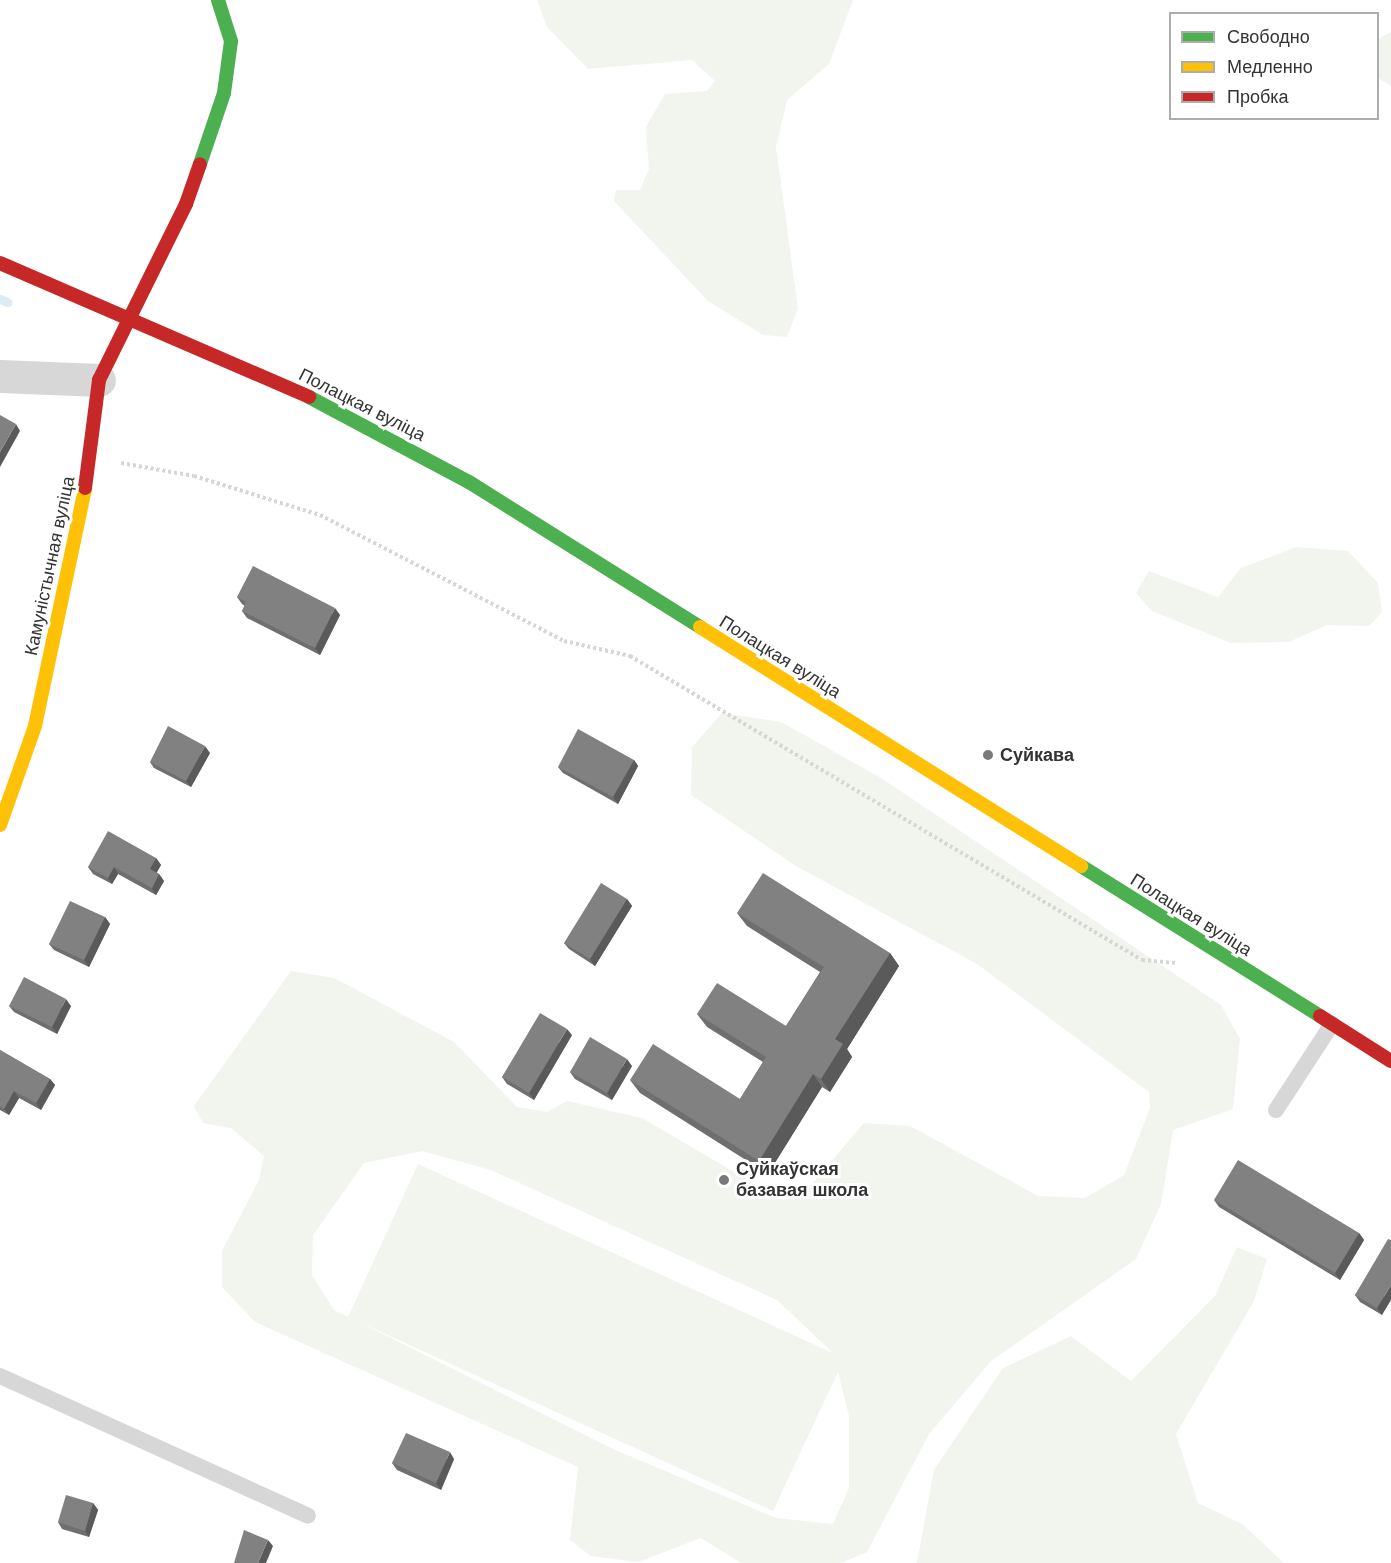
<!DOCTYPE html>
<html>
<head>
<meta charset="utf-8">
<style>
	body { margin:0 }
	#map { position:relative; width:1391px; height:1563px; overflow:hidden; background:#fff; font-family:Arial,sans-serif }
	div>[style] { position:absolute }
	.green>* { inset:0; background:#f1f5ed }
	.stream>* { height:9px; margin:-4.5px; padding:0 4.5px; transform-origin:4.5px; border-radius:4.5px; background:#ddebf3 }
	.path>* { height:4px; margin-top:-2px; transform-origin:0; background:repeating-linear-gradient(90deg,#d6d6d6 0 3px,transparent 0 6px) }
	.lane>* { height:16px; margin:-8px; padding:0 8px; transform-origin:8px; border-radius:8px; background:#d7d7d7 }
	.street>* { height:33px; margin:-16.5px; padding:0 16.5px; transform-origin:16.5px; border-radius:16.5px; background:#d7d7d7 }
	.fast>* { height:14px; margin:-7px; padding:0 7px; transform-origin:7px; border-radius:7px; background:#4caf50 }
	.slow>* { height:14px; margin:-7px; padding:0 7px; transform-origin:7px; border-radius:7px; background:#ffc107 }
	.jam>* { height:14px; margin:-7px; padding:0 7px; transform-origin:7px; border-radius:7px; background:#c62828 }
	.wall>* { inset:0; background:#6f6f6f }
	.shaded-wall>* { inset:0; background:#5a5a5a }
	.building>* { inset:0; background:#818181 }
	.dots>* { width:16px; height:16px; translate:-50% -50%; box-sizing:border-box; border:3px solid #fff; border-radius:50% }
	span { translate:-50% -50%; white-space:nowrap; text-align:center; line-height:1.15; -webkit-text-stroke:6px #fff; paint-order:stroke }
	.street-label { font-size:18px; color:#333 }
	.poi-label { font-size:18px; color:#333; font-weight:700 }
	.left { translate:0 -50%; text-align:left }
	.legend { position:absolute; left:1169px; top:12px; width:210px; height:108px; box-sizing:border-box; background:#fff; border:2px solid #adadad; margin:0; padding:8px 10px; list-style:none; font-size:18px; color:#333 }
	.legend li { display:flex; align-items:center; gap:12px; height:30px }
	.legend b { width:30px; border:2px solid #adadad }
</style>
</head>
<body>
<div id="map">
	<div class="green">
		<div style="clip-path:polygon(537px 0,853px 0,829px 64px,787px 100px,776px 147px,798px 309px,787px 337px,763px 335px,708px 301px,614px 201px,616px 190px,640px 190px,649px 169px,646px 127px,665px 94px,707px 91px,715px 81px,692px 60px,588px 69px,547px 27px)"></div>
		<div style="clip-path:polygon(1391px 32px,1391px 86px,1378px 78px,1378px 39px)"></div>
		<div style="clip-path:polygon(1296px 547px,1348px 551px,1378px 583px,1382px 612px,1369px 626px,1327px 625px,1289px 642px,1231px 643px,1152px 611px,1136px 593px,1149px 571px,1218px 597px,1241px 568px)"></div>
		<div style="clip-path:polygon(evenodd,722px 713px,781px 722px,881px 778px,1221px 1005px,1240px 1039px,1233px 1109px,1173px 1130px,1161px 1204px,1136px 1259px,991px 1361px,929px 1434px,867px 1552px,841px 1563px,741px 1563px,701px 1538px,638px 1562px,591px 1556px,570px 1540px,578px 1467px,255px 1322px,222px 1287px,222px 1251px,259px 1180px,264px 1156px,231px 1128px,203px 1123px,194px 1106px,291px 971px,334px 978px,454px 1042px,517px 1107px,547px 1112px,567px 1101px,642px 1118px,770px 1193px,806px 1191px,864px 1123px,910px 1126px,1038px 1196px,1085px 1198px,1124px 1175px,1150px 1108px,1149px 1092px,977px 964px,796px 866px,691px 795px,692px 747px,722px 713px,422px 1151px,491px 1170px,777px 1300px,833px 1353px,418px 1164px,348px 1317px,334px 1310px,312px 1275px,313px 1235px,364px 1163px,422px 1151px,722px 713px,357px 1321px,773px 1511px,838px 1372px,849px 1416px,849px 1488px,833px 1524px,776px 1518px,611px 1448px,357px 1321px)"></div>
		<div style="clip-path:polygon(1237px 1247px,1267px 1259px,1254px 1301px,1176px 1434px,1198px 1503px,1242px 1524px,1284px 1563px,917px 1563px,934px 1470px,1003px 1368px,1071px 1336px,1131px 1381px,1215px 1296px)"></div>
	</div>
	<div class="stream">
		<div style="left:0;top:299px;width:8px;rotate:23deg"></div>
	</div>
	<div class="path">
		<div style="left:121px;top:463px;width:74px;rotate:10.1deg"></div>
		<div style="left:194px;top:476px;width:132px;rotate:17.2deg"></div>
		<div style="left:320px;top:515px;width:275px;rotate:27.3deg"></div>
		<div style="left:564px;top:641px;width:68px;rotate:12.8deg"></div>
		<div style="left:630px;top:656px;width:595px;rotate:30.7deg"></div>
		<div style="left:1142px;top:960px;width:33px;rotate:5deg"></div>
	</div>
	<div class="lane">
		<div style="left:1276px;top:1110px;width:103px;rotate:-56.9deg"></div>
		<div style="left:0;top:1376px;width:338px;rotate:24.4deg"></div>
	</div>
	<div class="street">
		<div style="left:0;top:376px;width:99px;rotate:2.3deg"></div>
	</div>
	<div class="fast">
		<div style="left:200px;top:164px;width:75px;rotate:-71.3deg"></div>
		<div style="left:224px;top:93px;width:52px;rotate:-82.3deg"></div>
		<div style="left:231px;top:41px;width:43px;rotate:-107.6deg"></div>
		<div style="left:309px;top:397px;width:181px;rotate:28deg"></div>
		<div style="left:469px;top:482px;width:273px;rotate:32.1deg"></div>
		<div style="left:1081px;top:866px;width:282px;rotate:32.1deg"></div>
	</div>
	<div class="slow">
		<div style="left:700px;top:627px;width:450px;rotate:32.1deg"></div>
		<div style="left:0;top:825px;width:105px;rotate:-70.5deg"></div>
		<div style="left:35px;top:726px;width:243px;rotate:-78.1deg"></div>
	</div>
	<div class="jam">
		<div style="left:0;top:263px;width:337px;rotate:23.4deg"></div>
		<div style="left:85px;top:488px;width:109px;rotate:-82.6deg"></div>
		<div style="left:99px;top:380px;width:196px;rotate:-63.7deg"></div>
		<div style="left:186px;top:204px;width:42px;rotate:-70.7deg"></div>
		<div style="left:1320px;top:1016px;width:84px;rotate:32.4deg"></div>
	</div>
	<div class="wall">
		<div style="clip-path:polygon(237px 597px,340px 615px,320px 655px,247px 618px,242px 611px,245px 606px,242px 604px)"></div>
		<div style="clip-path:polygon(210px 753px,191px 787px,154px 768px,150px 762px)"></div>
		<div style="clip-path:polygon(634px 760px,638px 766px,618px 804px,563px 773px,558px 767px)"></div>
		<div style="clip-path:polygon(156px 858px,161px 865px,156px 872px,159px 874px,164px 881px,156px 895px,118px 874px,112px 884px,93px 874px,88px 867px)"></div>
		<div style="clip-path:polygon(627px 899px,632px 906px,595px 966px,569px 949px,564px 943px)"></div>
		<div style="clip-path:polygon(737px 913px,890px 953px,899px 966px,847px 1049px,852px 1057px,830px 1092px,822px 1087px,768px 1174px,640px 1093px,630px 1080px,740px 1099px,763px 1062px,707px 1027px,697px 1014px,786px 1026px,820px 972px,747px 926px)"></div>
		<div style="clip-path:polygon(105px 917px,110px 924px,89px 967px,54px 950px,49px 944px)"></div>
		<div style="clip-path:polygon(9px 1006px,71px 1006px,57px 1034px,14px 1012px)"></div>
		<div style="clip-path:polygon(572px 1035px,534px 1100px,507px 1084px,502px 1077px)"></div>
		<div style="clip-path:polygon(0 1050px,50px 1079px,55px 1085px,41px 1110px,19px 1098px,9px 1115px,0 1110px)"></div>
		<div style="clip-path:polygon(632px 1066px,612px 1100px,575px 1079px,570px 1072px)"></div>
		<div style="clip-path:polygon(1214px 1200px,1359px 1233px,1364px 1240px,1340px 1280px,1219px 1207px)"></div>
		<div style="clip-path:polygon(1391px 1240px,1382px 1315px,1360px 1302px,1355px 1295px)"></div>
		<div style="clip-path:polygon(454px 1459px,441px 1490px,397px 1470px,392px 1463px)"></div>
		<div style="clip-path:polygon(93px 1503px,98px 1510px,89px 1537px,62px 1529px,58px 1522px)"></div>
	</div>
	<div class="shaded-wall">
		<div style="clip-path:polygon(16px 424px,20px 431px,0 467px,0 452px)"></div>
		<div style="clip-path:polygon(335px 608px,340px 615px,320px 655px,315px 648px)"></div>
		<div style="clip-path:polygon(205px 746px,210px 753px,191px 787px,186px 781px)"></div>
		<div style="clip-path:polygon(634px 760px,638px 766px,618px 804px,613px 797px)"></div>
		<div style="clip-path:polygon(156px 858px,161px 865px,155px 876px,150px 869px)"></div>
		<div style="clip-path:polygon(114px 867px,118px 874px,112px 884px,108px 878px)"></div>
		<div style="clip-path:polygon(159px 874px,164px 881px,156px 895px,152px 888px)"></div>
		<div style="clip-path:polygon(627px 899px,632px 906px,595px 966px,590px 959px)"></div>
		<div style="clip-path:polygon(105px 917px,110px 924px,89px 967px,84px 960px)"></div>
		<div style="clip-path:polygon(890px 953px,899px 966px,847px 1049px,852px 1057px,830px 1092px,821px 1079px,835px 1039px)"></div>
		<div style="clip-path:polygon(66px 999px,71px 1006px,57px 1034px,52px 1027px)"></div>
		<div style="clip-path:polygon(567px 1029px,572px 1035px,534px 1100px,529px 1093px)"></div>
		<div style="clip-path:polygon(627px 1059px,632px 1066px,612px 1100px,607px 1093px)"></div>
		<div style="clip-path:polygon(813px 1074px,822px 1087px,768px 1174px,759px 1161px)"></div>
		<div style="clip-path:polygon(50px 1079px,55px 1085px,41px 1110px,36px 1103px)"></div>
		<div style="clip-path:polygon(14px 1091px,19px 1098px,9px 1115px,4px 1109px)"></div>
		<div style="clip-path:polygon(1359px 1233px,1364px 1240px,1340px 1280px,1335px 1273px)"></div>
		<div style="clip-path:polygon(1391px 1285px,1391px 1300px,1382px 1315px,1377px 1308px)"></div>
		<div style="clip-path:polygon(450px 1452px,454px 1459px,441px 1490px,436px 1483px)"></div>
		<div style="clip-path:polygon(93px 1503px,98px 1510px,89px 1537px,85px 1531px)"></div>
		<div style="clip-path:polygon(268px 1540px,273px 1546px,266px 1563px,258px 1563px)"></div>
	</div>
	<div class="building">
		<div style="clip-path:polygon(0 415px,16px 424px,0 452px)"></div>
		<div style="clip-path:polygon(253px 566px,335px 608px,315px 648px,242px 611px,246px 602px,237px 597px)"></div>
		<div style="clip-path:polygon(168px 726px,205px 746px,186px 781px,150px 762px)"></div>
		<div style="clip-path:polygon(578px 729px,634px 760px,613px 797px,558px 767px)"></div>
		<div style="clip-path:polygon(108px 831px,156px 858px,150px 869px,159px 874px,152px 888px,114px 867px,108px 878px,88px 867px)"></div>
		<div style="clip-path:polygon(763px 873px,890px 953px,835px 1039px,843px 1044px,821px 1079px,813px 1074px,759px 1161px,630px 1080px,653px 1044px,740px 1099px,766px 1057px,697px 1014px,717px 983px,786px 1026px,824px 967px,737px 913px)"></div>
		<div style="clip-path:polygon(601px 883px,627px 899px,590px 959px,564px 943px)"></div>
		<div style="clip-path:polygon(70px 901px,105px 917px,84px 960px,49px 944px)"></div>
		<div style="clip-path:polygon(24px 977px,66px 999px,52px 1027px,9px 1006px)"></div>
		<div style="clip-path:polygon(540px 1013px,567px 1029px,529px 1093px,502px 1077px)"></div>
		<div style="clip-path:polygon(590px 1037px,627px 1059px,607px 1093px,570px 1072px)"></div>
		<div style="clip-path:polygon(0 1050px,50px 1079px,36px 1103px,14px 1091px,4px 1109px,0 1106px)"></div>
		<div style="clip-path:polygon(1238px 1160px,1359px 1233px,1335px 1273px,1214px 1200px)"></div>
		<div style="clip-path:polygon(1388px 1239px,1391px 1240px,1391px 1285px,1377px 1308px,1355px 1295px)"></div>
		<div style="clip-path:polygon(406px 1433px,450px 1452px,436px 1483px,392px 1463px)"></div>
		<div style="clip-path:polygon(66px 1495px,93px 1503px,85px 1531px,58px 1522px)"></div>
		<div style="clip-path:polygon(244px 1530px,268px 1540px,258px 1563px,234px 1563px)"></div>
	</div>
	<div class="dots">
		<div style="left:988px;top:755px;background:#7a7a7a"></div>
		<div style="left:724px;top:1180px;background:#7a7a7a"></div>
	</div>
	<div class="street-label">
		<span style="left:362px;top:405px;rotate:27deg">Полацкая вуліца</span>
		<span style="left:50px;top:566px;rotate:-78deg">Камуністычная вуліца</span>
		<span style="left:780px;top:657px;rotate:32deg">Полацкая вуліца</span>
		<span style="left:1191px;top:915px;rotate:32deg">Полацкая вуліца</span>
	</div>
	<div class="poi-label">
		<span class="left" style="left:1000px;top:755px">Суйкава</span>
		<span class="left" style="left:736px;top:1180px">Суйкаўская<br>базавая школа</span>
	</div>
	<ul class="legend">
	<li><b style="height:8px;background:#4caf50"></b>Свободно</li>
	<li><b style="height:8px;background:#ffc107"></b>Медленно</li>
	<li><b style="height:8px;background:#c62828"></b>Пробка</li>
	</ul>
</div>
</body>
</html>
